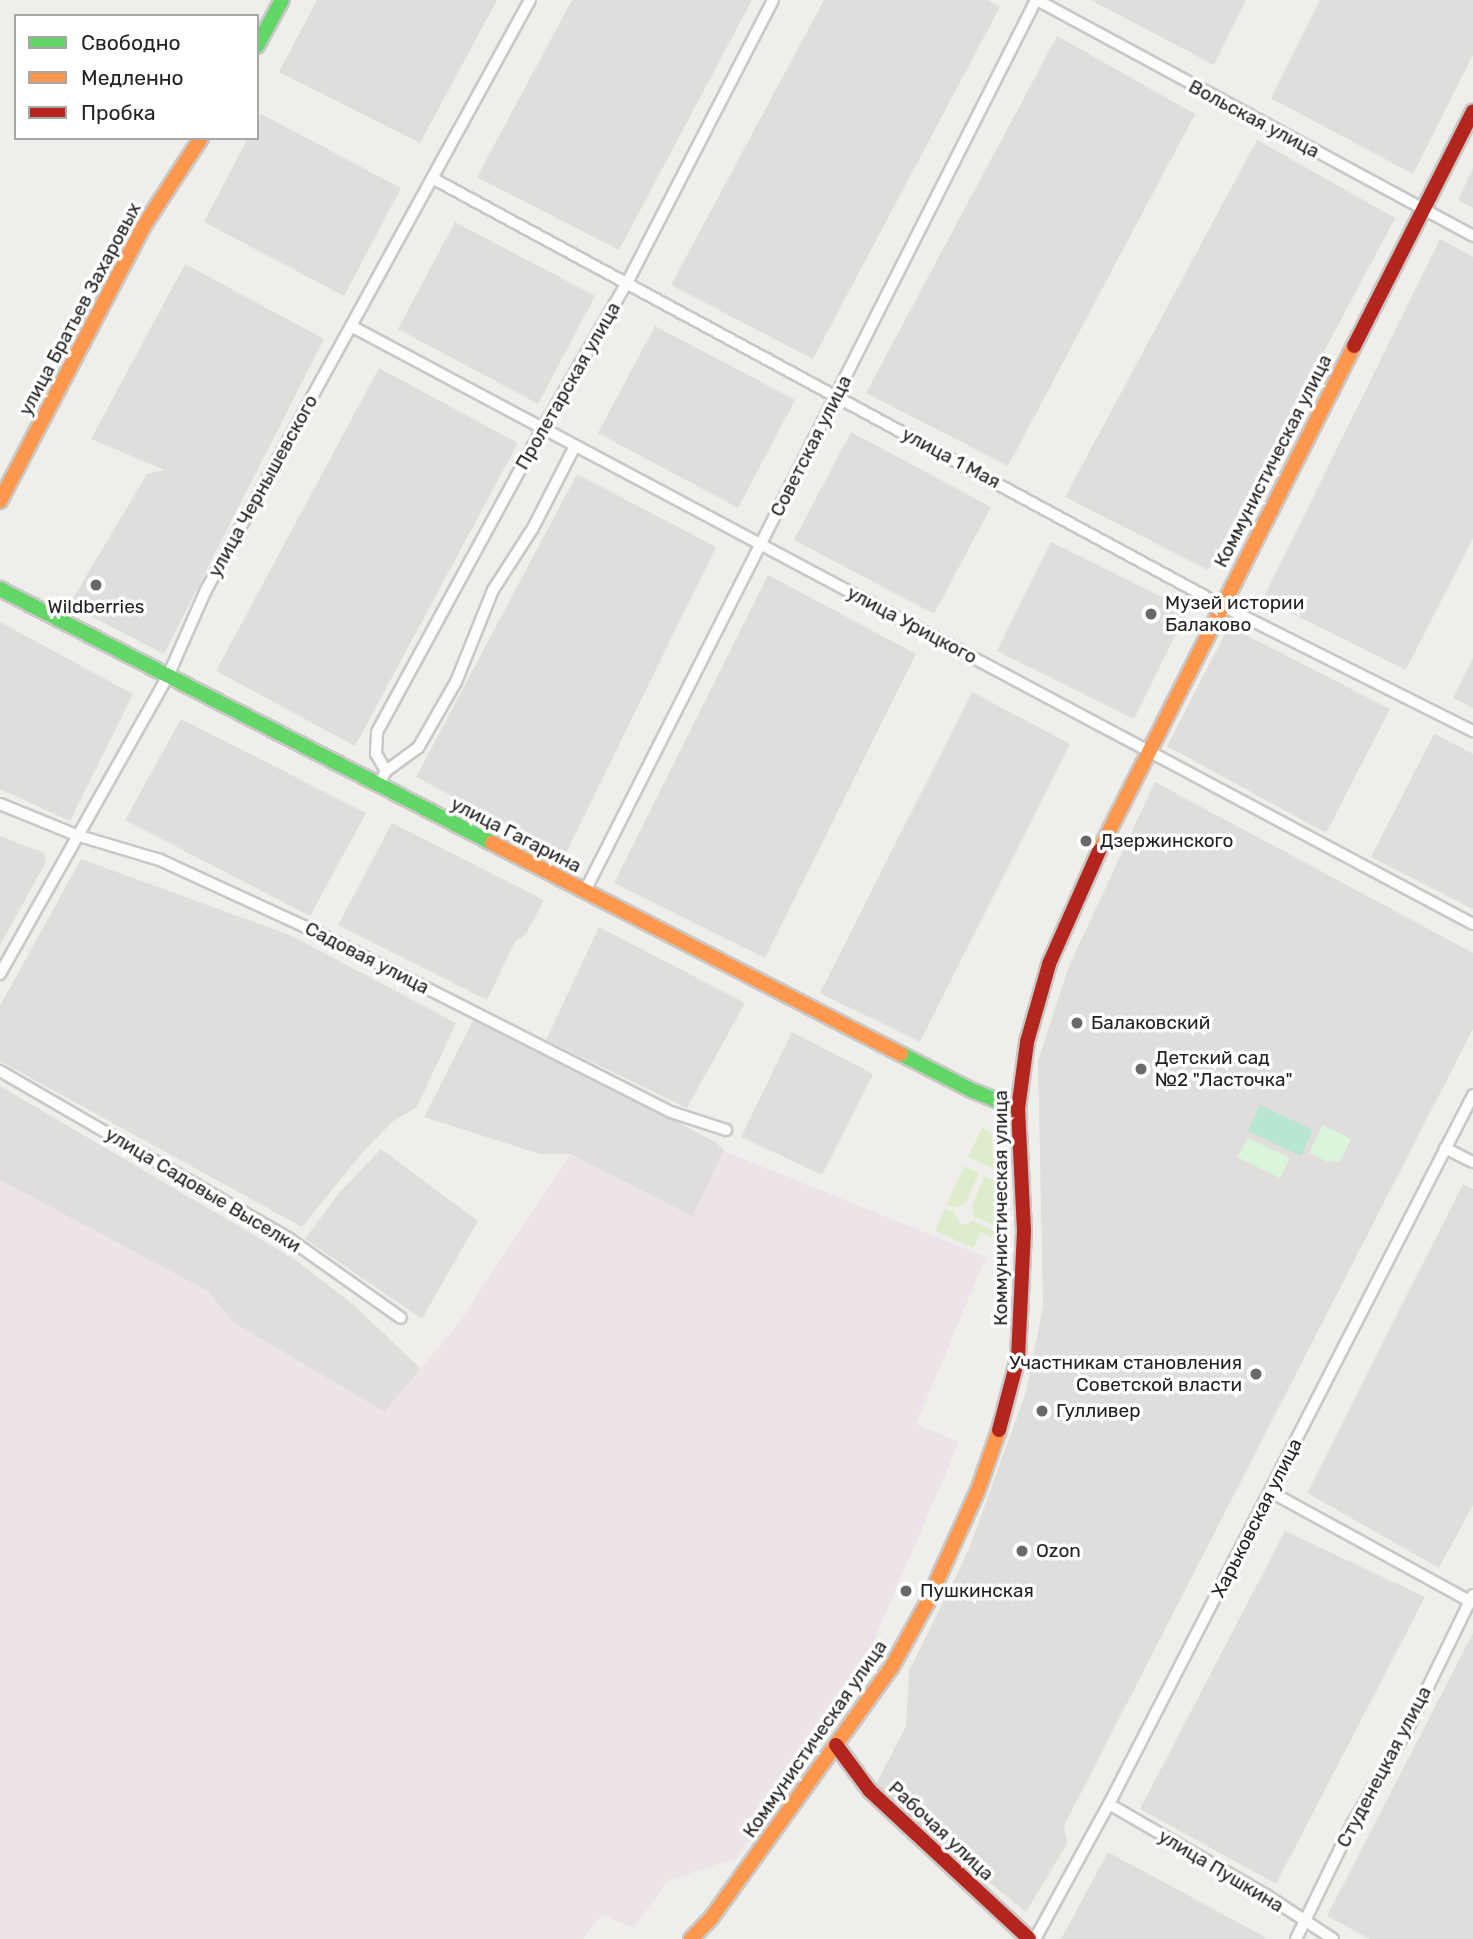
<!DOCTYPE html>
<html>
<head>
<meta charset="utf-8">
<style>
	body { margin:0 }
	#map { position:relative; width:1473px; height:1939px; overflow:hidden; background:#f0eeeb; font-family:Rubik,sans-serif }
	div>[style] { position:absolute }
	.residential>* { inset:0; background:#dfdedc }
	.industrial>* { inset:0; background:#ede4e9 }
	.grass>* { inset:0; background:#ddeccb }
	.park>* { inset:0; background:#daf5da }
	.pitch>* { inset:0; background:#b7e6d2 }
	.roads { filter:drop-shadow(2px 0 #c9c8c7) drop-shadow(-2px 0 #c9c8c7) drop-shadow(0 2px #c9c8c7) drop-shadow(0 -2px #c9c8c7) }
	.street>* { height:10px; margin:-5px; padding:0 5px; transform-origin:5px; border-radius:5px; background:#fdfcfc }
	.fast>* { height:14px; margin:-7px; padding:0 7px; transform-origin:7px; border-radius:7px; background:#63d668 }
	.slow>* { height:14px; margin:-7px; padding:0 7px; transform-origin:7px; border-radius:7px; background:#ff974d }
	.jam>* { height:14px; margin:-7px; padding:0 7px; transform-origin:7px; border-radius:7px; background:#b3261e }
	.dots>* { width:19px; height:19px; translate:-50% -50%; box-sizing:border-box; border:4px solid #fff; border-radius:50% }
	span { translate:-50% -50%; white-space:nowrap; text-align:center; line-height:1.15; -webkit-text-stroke:7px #fff; paint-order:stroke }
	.street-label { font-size:19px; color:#222 }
	.poi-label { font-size:19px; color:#222 }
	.left { translate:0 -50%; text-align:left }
	.right { translate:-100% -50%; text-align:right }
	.legend { position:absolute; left:14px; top:14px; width:245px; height:126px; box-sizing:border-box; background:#fff; border:2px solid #a7a7a7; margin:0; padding:9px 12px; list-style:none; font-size:21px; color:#222 }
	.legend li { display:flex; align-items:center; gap:14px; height:35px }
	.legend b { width:35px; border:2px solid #a7a7a7 }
</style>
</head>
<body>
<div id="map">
	<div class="residential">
		<div style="clip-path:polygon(317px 0,497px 0,420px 143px,279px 72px)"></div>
		<div style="clip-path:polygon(572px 0,752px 0,619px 250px,477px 177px)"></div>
		<div style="clip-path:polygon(824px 0,988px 0,1000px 7px,813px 359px,671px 285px)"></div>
		<div style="clip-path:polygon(1091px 0,1246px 0,1214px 65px)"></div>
		<div style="clip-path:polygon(1320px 0,1473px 0,1473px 55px,1413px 174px,1271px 98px)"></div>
		<div style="clip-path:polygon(1057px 36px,1195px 114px,1008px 466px,866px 393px)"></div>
		<div style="clip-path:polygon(261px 114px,401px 188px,344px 296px,204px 222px,248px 138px,257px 138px,257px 122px)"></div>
		<div style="clip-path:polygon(1257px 140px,1395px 218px,1208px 570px,1065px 497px)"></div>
		<div style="clip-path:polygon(1473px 168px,1473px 208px,1458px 200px)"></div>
		<div style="clip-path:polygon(455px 222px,595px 296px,538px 404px,398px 329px)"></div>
		<div style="clip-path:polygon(1440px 239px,1473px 257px,1473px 538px,1406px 670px,1263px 599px)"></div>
		<div style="clip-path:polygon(185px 264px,324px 339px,164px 654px,69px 605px,147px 474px,165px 470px,91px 439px)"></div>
		<div style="clip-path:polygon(655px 326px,795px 400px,738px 508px,598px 433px)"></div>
		<div style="clip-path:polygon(379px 368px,518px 443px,355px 746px,216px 671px)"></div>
		<div style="clip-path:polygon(851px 432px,991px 507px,934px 614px,794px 540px)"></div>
		<div style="clip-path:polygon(577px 474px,716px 547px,565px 855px,416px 777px)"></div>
		<div style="clip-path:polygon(1051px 542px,1188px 610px,1134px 719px,997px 651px)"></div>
		<div style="clip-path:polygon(768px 575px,916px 654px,765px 958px,614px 883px)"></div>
		<div style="clip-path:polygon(0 622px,133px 694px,70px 821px,0 789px)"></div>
		<div style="clip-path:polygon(1229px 626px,1390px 709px,1326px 833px,1167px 746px)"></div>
		<div style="clip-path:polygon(1473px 658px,1473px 708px,1453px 698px)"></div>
		<div style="clip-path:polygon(972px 692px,1070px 744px,920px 1042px,820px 993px)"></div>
		<div style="clip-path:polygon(181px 719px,366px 813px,310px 916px,125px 820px)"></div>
		<div style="clip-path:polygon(1434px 734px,1473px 754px,1473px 909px,1371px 857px)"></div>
		<div style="clip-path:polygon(1155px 782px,1473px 953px,1473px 1029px,1064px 1826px,1067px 1844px,1026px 1912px,874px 1788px,906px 1726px,909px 1671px,969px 1549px,1026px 1392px,1043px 1306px,1038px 1061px,1069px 966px)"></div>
		<div style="clip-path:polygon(392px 823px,544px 900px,526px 934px,515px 942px,487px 1000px,338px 925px)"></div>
		<div style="clip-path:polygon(0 836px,44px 853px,46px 862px,0 945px)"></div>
		<div style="clip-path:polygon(81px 859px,290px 935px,456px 1023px,417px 1107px,393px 1121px,362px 1153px,302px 1227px,0 1061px,0 1006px)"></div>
		<div style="clip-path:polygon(599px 927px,745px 1003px,687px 1108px,546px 1040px)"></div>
		<div style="clip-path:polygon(476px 1015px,717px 1143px,724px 1151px,693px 1217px,570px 1154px,540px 1154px,424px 1117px)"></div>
		<div style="clip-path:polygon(792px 1032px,873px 1074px,822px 1175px,741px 1137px)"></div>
		<div style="clip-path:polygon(0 1086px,293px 1258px,355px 1306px,421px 1369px,384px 1412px,234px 1323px,207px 1291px,0 1180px)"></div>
		<div style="clip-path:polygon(381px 1149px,478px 1221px,422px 1319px,305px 1239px,338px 1194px)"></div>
		<div style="clip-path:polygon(1463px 1184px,1473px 1189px,1473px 1505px,1439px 1568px,1307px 1493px)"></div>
		<div style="clip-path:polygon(1285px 1531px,1425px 1597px,1276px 1884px,1140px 1809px)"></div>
		<div style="clip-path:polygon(1473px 1633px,1473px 1939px,1370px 1939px,1327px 1916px)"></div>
		<div style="clip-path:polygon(1108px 1852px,1265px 1937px,1264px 1939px,1061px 1939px)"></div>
	</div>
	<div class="industrial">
		<div style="clip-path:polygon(724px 1151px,986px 1257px,916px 1424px,959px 1442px,853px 1690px,737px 1858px,667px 1881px,634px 1928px,602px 1915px,583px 1939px,0 1939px,0 1180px,207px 1291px,234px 1323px,384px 1412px,460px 1322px,570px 1154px,692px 1217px)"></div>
	</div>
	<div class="grass">
		<div style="clip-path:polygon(982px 1128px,992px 1133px,994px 1169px,968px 1157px)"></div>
		<div style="clip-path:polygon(964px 1166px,979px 1173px,966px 1203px,955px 1208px,947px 1204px)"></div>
		<div style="clip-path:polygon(984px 1176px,995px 1181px,996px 1226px,974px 1217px,972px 1207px)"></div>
		<div style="clip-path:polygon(945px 1208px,954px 1212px,962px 1225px,973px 1221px,994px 1231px,992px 1237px,980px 1232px,974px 1248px,935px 1231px)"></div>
	</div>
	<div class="park">
		<div style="clip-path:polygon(1323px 1125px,1351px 1139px,1340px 1161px,1328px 1162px,1309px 1153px)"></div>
		<div style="clip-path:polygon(1248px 1138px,1290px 1158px,1280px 1178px,1237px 1157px)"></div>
	</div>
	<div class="pitch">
		<div style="clip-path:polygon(1260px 1105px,1313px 1130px,1301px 1156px,1248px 1131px)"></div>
	</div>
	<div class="roads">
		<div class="street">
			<div style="left:1037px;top:0;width:496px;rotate:28.4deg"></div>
			<div style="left:432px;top:178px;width:897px;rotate:28.42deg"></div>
			<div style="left:1221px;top:605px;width:282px;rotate:26.6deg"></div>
			<div style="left:351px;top:326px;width:1271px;rotate:28.06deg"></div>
			<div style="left:386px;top:771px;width:39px;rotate:-36deg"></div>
			<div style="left:418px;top:748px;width:76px;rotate:-60.1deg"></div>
			<div style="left:456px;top:682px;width:99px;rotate:-68.1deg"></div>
			<div style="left:493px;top:590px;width:74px;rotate:-57.2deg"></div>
			<div style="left:533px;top:528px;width:92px;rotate:-62.9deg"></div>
			<div style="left:378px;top:786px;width:17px;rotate:-62deg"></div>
			<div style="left:386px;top:771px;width:20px;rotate:-120deg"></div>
			<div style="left:376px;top:754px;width:22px;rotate:-87deg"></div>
			<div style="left:377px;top:732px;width:346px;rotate:-61.4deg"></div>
			<div style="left:543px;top:428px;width:170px;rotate:-60deg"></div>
			<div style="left:628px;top:281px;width:316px;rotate:-62.7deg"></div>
			<div style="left:0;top:804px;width:82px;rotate:22.2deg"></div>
			<div style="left:76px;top:835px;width:88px;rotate:16.6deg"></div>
			<div style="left:160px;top:860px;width:167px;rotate:24.7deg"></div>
			<div style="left:312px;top:930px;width:402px;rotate:26.9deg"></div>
			<div style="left:671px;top:1112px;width:58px;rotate:18.1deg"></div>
			<div style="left:585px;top:891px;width:999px;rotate:-63.15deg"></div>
			<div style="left:0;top:974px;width:342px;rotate:-60.6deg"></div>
			<div style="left:168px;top:676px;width:94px;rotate:-66.2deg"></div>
			<div style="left:206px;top:590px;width:673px;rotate:-61.23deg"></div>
			<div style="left:0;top:1071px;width:333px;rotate:30.1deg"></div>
			<div style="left:288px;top:1238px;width:138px;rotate:35.3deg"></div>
			<div style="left:1445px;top:1148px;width:31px;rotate:27deg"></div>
			<div style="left:1271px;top:1492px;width:230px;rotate:28.8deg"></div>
			<div style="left:1109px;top:1804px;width:181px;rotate:30.1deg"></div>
			<div style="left:1266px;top:1895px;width:80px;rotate:33.3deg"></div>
			<div style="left:1035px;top:1939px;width:154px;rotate:-61.3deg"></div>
			<div style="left:1109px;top:1804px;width:797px;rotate:-62.82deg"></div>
			<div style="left:1296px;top:1939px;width:128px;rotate:-64deg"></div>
			<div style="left:1352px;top:1824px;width:111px;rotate:-59.7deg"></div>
			<div style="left:1408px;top:1728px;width:148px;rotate:-64deg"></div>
		</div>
		<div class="fast">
			<div style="left:257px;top:46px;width:52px;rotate:-61.5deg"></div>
			<div style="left:0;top:589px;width:554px;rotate:27.31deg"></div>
			<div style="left:901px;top:1054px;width:79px;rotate:27.2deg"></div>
			<div style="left:971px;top:1090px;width:51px;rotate:22deg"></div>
		</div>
		<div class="slow">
			<div style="left:0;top:501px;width:313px;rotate:-62.4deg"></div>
			<div style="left:145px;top:224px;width:103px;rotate:-56.9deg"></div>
			<div style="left:492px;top:843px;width:460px;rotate:27.3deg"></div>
			<div style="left:1099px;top:851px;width:566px;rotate:-63.21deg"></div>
			<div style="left:691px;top:1939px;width:30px;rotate:-46deg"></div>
			<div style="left:712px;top:1917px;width:307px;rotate:-54.3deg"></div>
			<div style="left:891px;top:1668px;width:74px;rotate:-61deg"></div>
			<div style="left:927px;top:1603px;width:124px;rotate:-65.7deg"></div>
			<div style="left:978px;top:1490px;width:64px;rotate:-70.7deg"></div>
		</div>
		<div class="jam">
			<div style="left:1354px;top:346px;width:263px;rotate:-63.1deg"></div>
			<div style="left:999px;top:1430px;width:74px;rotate:-75.2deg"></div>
			<div style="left:1018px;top:1358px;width:127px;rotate:-87.3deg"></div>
			<div style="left:1024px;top:1231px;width:122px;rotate:-92.8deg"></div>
			<div style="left:1018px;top:1109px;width:68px;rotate:-82.3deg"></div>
			<div style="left:1027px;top:1042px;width:81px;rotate:-74.2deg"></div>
			<div style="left:1049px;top:964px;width:124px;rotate:-66.1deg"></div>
			<div style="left:836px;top:1745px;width:57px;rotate:53.5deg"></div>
			<div style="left:870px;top:1791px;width:217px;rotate:42.9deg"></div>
		</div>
	</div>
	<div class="dots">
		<div style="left:96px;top:585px;background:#6a6968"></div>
		<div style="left:1151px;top:614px;background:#6a6968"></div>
		<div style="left:1086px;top:841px;background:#6a6968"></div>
		<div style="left:1077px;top:1023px;background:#6a6968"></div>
		<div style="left:1141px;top:1069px;background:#6a6968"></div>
		<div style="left:1256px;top:1374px;background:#6a6968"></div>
		<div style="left:1042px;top:1411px;background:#6a6968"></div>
		<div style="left:1022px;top:1551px;background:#6a6968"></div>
		<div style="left:906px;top:1591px;background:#6a6968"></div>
	</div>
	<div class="street-label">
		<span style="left:1254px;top:119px;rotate:28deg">Вольская улица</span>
		<span style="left:80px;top:309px;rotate:-62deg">улица Братьев Захаровых</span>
		<span style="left:568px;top:386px;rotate:-60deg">Пролетарская улица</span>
		<span style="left:811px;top:446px;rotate:-63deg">Советская улица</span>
		<span style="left:951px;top:458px;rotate:28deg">улица 1 Мая</span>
		<span style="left:1273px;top:461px;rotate:-63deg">Коммунистическая улица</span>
		<span style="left:263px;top:486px;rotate:-61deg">улица Чернышевского</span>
		<span style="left:912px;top:625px;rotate:28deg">улица Урицкого</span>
		<span style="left:516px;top:835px;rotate:27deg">улица Гагарина</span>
		<span style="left:367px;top:958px;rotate:27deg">Садовая улица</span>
		<span style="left:203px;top:1190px;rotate:31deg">улица Садовые Выселки</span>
		<span style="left:1001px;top:1208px;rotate:-90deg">Коммунистическая улица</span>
		<span style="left:1257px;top:1518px;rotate:-63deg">Харьковская улица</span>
		<span style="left:815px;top:1739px;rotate:-55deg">Коммунистическая улица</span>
		<span style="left:1384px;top:1767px;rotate:-62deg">Студенецкая улица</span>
		<span style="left:941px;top:1831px;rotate:43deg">Рабочая улица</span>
		<span style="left:1221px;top:1871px;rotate:31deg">улица Пушкина</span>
	</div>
	<div class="poi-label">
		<span class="left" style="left:1165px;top:614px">Музей истории<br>Балаково</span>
		<span style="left:96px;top:607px">Wildberries</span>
		<span class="left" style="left:1100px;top:841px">Дзержинского</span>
		<span class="left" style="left:1091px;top:1023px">Балаковский</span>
		<span class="left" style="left:1155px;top:1069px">Детский сад<br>№2 "Ласточка"</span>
		<span class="right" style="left:1242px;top:1374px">Участникам становления<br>Советской власти</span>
		<span class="left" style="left:1056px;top:1411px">Гулливер</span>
		<span class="left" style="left:1036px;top:1551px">Ozon</span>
		<span class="left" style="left:920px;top:1591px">Пушкинская</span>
	</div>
	<ul class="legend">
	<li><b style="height:9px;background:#63d668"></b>Свободно</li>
	<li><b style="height:9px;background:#ff974d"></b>Медленно</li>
	<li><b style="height:9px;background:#b3261e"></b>Пробка</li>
	</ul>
</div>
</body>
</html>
